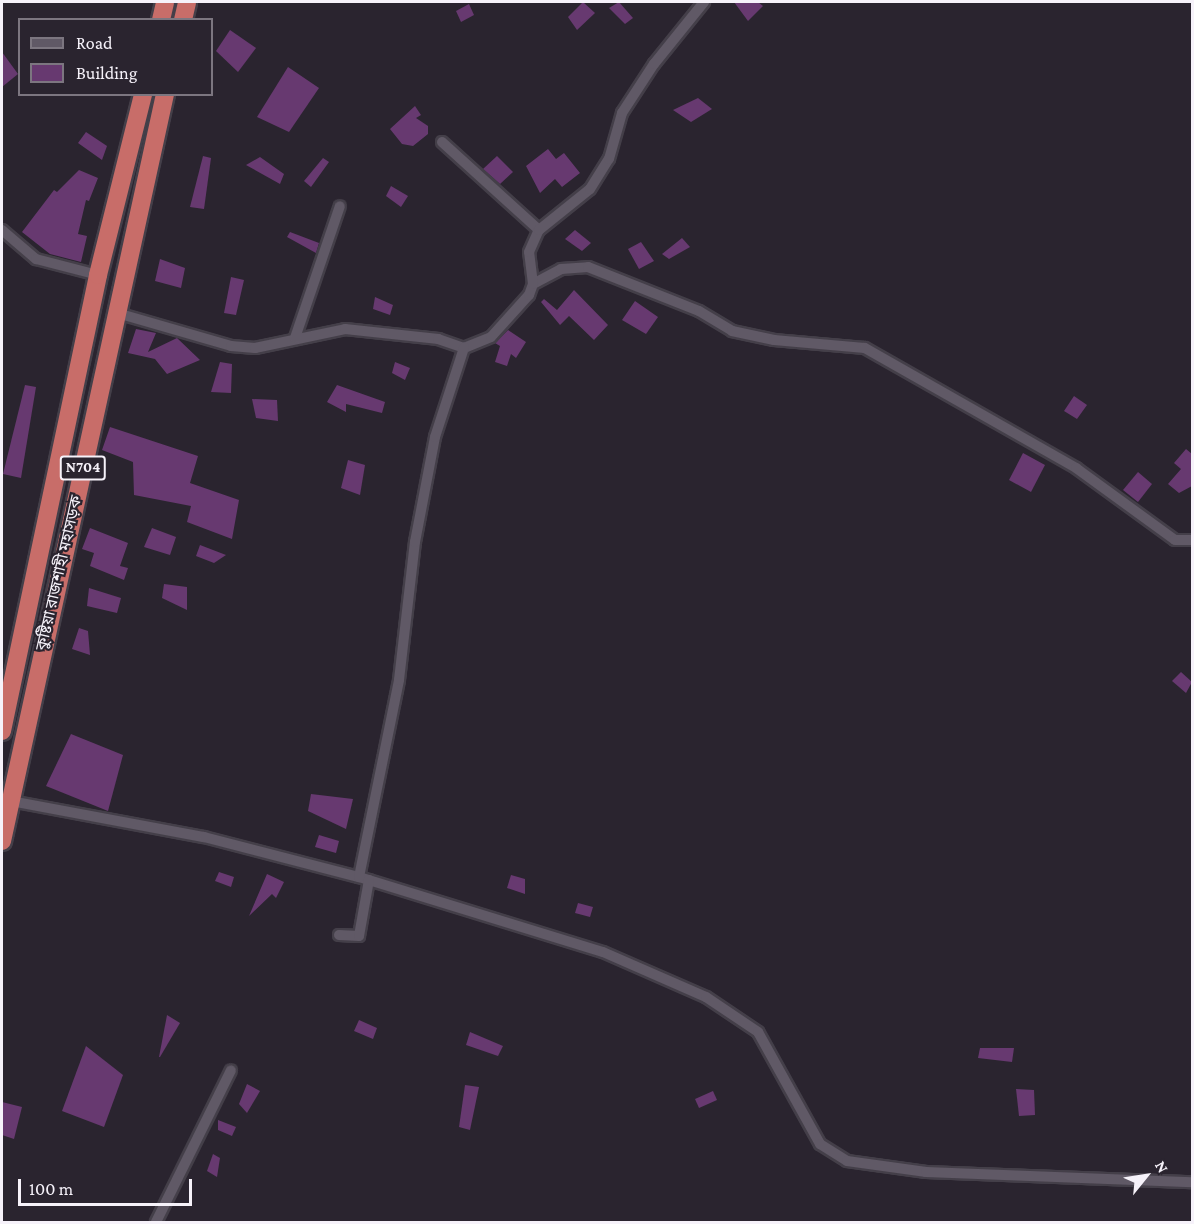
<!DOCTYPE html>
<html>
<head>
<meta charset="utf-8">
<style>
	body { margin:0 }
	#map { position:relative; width:1194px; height:1224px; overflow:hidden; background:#2a242f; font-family:"Crimson Pro","Noto Sans Bengali",serif }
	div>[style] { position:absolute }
	.building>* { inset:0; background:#673970 }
	.roads { filter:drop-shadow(2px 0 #443f49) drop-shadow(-2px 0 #443f49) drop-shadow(0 2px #443f49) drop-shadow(0 -2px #443f49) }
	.street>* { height:10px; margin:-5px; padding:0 5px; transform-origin:5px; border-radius:5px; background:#605966 }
	.highway>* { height:18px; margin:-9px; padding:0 9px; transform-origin:9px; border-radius:9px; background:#c86d69 }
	span { translate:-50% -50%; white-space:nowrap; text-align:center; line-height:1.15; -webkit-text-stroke:4.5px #2a242f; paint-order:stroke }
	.shield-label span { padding:2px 4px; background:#2a242f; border:2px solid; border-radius:4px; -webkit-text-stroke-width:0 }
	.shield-label { font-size:15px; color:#f6f2fa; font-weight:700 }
	.street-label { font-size:16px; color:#f6f2fa }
	.frame { position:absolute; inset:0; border:3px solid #f6f2fa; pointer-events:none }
	.legend { position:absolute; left:18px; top:18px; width:195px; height:78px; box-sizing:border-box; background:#2a242f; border:2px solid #7c7680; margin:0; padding:8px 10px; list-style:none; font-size:18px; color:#f6f2fa }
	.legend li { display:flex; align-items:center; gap:12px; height:30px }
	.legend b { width:30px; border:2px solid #7c7680 }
	.north { position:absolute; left:1116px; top:1146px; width:60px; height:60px; -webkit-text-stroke:4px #2a242f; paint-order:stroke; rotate:60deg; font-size:16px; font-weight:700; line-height:24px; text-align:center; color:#f6f2fa }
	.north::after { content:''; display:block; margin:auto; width:21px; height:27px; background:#f6f2fa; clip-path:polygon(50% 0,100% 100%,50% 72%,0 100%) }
	.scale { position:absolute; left:18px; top:1179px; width:174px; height:27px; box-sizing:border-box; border:3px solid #f6f2fa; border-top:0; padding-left:8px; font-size:18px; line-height:21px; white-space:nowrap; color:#f6f2fa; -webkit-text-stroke:4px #2a242f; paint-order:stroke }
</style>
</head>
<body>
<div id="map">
	<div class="building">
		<div style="clip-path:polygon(583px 2px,595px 13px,577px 30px,568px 17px)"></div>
		<div style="clip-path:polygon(619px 2px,633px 18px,625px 24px,609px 8px)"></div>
		<div style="clip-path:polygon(734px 2px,758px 2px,763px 6px,748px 21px)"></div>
		<div style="clip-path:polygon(469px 4px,474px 15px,461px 22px,456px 11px)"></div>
		<div style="clip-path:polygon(230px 30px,256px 48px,238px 72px,216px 51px)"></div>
		<div style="clip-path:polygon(2px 52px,18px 74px,2px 87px)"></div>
		<div style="clip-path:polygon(288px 67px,319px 88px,289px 132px,257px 117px)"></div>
		<div style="clip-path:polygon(698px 98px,712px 109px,691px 122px,673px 110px)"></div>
		<div style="clip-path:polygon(415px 106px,421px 115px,416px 118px,428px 126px,428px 134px,413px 146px,402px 144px,390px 129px)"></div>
		<div style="clip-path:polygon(86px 132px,107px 146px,102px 160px,78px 143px)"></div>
		<div style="clip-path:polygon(548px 149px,556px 159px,564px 153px,580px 173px,562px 187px,555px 179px,540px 193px,526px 166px)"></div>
		<div style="clip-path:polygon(203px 156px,211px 158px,204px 209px,190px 207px)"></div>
		<div style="clip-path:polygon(497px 156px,513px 172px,500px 184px,483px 169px)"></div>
		<div style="clip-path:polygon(260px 157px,284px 174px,280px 184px,246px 165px)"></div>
		<div style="clip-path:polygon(323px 158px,329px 162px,311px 187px,304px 181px)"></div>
		<div style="clip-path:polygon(79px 170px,98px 178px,89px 201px,86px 200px,78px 234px,87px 236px,81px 262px,50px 254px,22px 232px,54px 190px,57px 192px)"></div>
		<div style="clip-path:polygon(391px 186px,408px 196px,401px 207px,386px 196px)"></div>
		<div style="clip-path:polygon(575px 230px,591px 243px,582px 251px,565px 239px)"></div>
		<div style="clip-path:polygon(290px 232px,319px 243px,316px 253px,287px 237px)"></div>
		<div style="clip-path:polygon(682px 238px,690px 247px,669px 259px,662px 254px)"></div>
		<div style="clip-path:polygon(641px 242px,654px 261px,639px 269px,628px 249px)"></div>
		<div style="clip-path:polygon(160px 259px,185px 268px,181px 288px,155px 281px)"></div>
		<div style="clip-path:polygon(231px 277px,244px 280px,236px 315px,224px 313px)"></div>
		<div style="clip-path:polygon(574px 290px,608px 325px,594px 340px,569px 316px,560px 325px,541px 302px,544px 299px,557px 310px)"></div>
		<div style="clip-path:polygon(375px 297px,393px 305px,390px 315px,373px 309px)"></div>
		<div style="clip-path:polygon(635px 301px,658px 317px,646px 334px,622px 320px)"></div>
		<div style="clip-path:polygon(136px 329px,156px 333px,148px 352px,177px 338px,200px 360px,167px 374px,155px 359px,128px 353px)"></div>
		<div style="clip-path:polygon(508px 330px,526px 342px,516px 358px,511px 354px,507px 366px,495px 362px,500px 346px,495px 343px)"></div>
		<div style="clip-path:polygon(220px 362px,232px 364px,231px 393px,211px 392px)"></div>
		<div style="clip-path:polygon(395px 362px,410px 368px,405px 380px,392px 373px)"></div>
		<div style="clip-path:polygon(25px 385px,36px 387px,21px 478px,3px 474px)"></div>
		<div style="clip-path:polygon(337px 385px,385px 402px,382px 413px,346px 404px,346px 412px,327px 402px)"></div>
		<div style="clip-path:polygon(1074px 396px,1087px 405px,1077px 419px,1064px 411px)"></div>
		<div style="clip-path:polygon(252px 399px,277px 400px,278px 421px,256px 418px)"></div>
		<div style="clip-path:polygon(110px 427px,198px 456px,190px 483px,239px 500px,232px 539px,187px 522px,191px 506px,134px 495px,133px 462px,102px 450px)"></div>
		<div style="clip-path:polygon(1186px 449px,1192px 454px,1192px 486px,1179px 493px,1168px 484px,1181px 469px,1174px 463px)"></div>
		<div style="clip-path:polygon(1023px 453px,1045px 465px,1031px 492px,1009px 480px)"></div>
		<div style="clip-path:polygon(348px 460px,365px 465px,360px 495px,341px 488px)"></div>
		<div style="clip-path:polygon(1138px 472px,1152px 484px,1138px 502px,1123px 490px)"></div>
		<div style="clip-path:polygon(90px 528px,128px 543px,120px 566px,128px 568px,124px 580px,90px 566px,94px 553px,82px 549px)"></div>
		<div style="clip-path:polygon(152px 528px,176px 537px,170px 555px,144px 547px)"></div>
		<div style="clip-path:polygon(200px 545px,226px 555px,214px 563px,196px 556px)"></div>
		<div style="clip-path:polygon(164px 584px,187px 587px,187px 610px,162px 598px)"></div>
		<div style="clip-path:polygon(89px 588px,121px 598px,117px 613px,87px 606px)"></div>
		<div style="clip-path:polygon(79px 628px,88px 631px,90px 655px,72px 649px)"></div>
		<div style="clip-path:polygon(1181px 672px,1192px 682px,1186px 693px,1172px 681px)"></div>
		<div style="clip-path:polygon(71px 734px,123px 755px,108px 811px,46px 786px)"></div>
		<div style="clip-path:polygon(311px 794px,353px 799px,346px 829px,308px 811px)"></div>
		<div style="clip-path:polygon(319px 835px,339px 841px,336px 853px,315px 847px)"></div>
		<div style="clip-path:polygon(219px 872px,234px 877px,231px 887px,215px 881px)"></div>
		<div style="clip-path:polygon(267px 874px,284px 882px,276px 898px,272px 894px,249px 916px)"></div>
		<div style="clip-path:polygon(511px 875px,525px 879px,525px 894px,507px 888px)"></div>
		<div style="clip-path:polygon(578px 903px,593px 907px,590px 917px,575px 913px)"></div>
		<div style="clip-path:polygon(167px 1015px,180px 1023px,160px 1057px,159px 1057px)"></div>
		<div style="clip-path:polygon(359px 1020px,377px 1028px,373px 1039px,354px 1031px)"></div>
		<div style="clip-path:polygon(470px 1032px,503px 1046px,498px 1056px,466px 1045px)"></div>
		<div style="clip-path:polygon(86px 1046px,123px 1075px,104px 1127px,62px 1111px)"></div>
		<div style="clip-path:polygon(980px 1048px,1014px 1048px,1012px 1062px,978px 1058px)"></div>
		<div style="clip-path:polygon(247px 1084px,260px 1091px,247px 1113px,239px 1104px)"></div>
		<div style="clip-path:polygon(465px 1085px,479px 1087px,470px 1130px,459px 1127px)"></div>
		<div style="clip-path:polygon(1016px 1089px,1034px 1090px,1035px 1115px,1019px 1116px)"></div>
		<div style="clip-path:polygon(713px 1091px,717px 1100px,699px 1108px,695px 1099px)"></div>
		<div style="clip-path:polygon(2px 1102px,22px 1107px,14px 1139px,2px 1135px)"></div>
		<div style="clip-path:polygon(218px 1120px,236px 1127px,232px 1136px,218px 1130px)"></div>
		<div style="clip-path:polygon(213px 1154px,220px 1158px,217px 1177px,207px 1171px)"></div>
	</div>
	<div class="roads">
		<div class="street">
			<div style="left:442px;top:142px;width:131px;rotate:42.2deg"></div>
			<div style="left:2px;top:230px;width:45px;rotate:40.5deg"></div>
			<div style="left:36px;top:259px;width:64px;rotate:14.5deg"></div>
			<div style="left:533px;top:284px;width:32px;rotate:-28deg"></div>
			<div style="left:561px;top:269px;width:27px;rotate:-4deg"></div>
			<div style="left:588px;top:267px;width:119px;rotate:21.6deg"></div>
			<div style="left:699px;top:311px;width:39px;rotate:31deg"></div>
			<div style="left:732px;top:331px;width:43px;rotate:12.1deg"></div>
			<div style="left:774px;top:340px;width:91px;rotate:5deg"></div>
			<div style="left:865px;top:348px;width:243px;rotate:29.6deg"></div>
			<div style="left:1076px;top:468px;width:122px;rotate:36deg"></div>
			<div style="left:1175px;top:540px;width:17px"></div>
			<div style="left:117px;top:313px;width:119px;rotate:16.1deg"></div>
			<div style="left:231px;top:346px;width:24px;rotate:5deg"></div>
			<div style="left:255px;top:348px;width:92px;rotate:-11.9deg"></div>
			<div style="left:345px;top:329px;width:94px;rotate:6.1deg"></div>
			<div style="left:438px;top:339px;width:28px;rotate:19deg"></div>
			<div style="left:464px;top:348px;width:29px;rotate:-22deg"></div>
			<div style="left:491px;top:337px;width:57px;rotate:-47.9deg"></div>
			<div style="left:529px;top:295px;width:12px;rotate:-70deg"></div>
			<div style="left:533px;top:284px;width:32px;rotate:-97deg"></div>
			<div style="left:529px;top:252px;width:24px;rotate:-66deg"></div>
			<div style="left:539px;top:230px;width:65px;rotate:-38.8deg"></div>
			<div style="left:590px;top:189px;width:36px;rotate:-58deg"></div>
			<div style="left:609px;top:159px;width:48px;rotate:-74.2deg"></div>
			<div style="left:622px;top:113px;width:59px;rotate:-56.9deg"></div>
			<div style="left:654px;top:64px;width:80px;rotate:-51.1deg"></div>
			<div style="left:295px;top:338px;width:139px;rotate:-71.2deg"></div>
			<div style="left:11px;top:801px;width:196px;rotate:10.6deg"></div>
			<div style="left:204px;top:837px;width:160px;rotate:14.5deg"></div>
			<div style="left:359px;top:877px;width:255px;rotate:17.1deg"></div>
			<div style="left:603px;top:952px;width:112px;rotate:23.6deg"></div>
			<div style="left:706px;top:997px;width:63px;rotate:33.9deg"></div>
			<div style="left:758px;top:1032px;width:128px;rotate:61deg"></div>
			<div style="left:820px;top:1144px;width:32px;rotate:32deg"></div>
			<div style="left:847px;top:1161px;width:80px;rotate:7.9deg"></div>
			<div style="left:926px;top:1172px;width:266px;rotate:2.2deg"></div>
			<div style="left:359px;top:877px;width:201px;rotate:-78.5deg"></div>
			<div style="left:399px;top:680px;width:139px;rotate:-83.4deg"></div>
			<div style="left:415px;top:542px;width:107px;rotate:-79.2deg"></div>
			<div style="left:435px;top:437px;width:94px;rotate:-72deg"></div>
			<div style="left:339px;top:935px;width:20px;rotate:3deg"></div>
			<div style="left:359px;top:936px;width:57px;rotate:-79.9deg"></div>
			<div style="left:156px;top:1222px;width:169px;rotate:-63.7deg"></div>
		</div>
		<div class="highway">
			<div style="left:161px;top:20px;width:18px;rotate:-77deg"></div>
			<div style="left:183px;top:20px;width:18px;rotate:-77deg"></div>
			<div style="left:2px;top:731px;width:466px;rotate:-78.1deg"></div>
			<div style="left:98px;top:275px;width:187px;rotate:-76deg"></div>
			<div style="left:2px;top:841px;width:765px;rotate:-77.69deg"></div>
		</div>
	</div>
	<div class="shield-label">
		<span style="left:83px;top:468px">N704</span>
	</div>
	<div class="street-label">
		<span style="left:59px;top:573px;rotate:-77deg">কুষ্টিয়া রাজশাহী মহাসড়ক</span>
	</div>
	<div class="frame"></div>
	<ul class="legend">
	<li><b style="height:8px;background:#605966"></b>Road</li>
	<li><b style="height:16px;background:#673970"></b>Building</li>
	</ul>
	<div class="north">N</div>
	<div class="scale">100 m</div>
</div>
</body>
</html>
